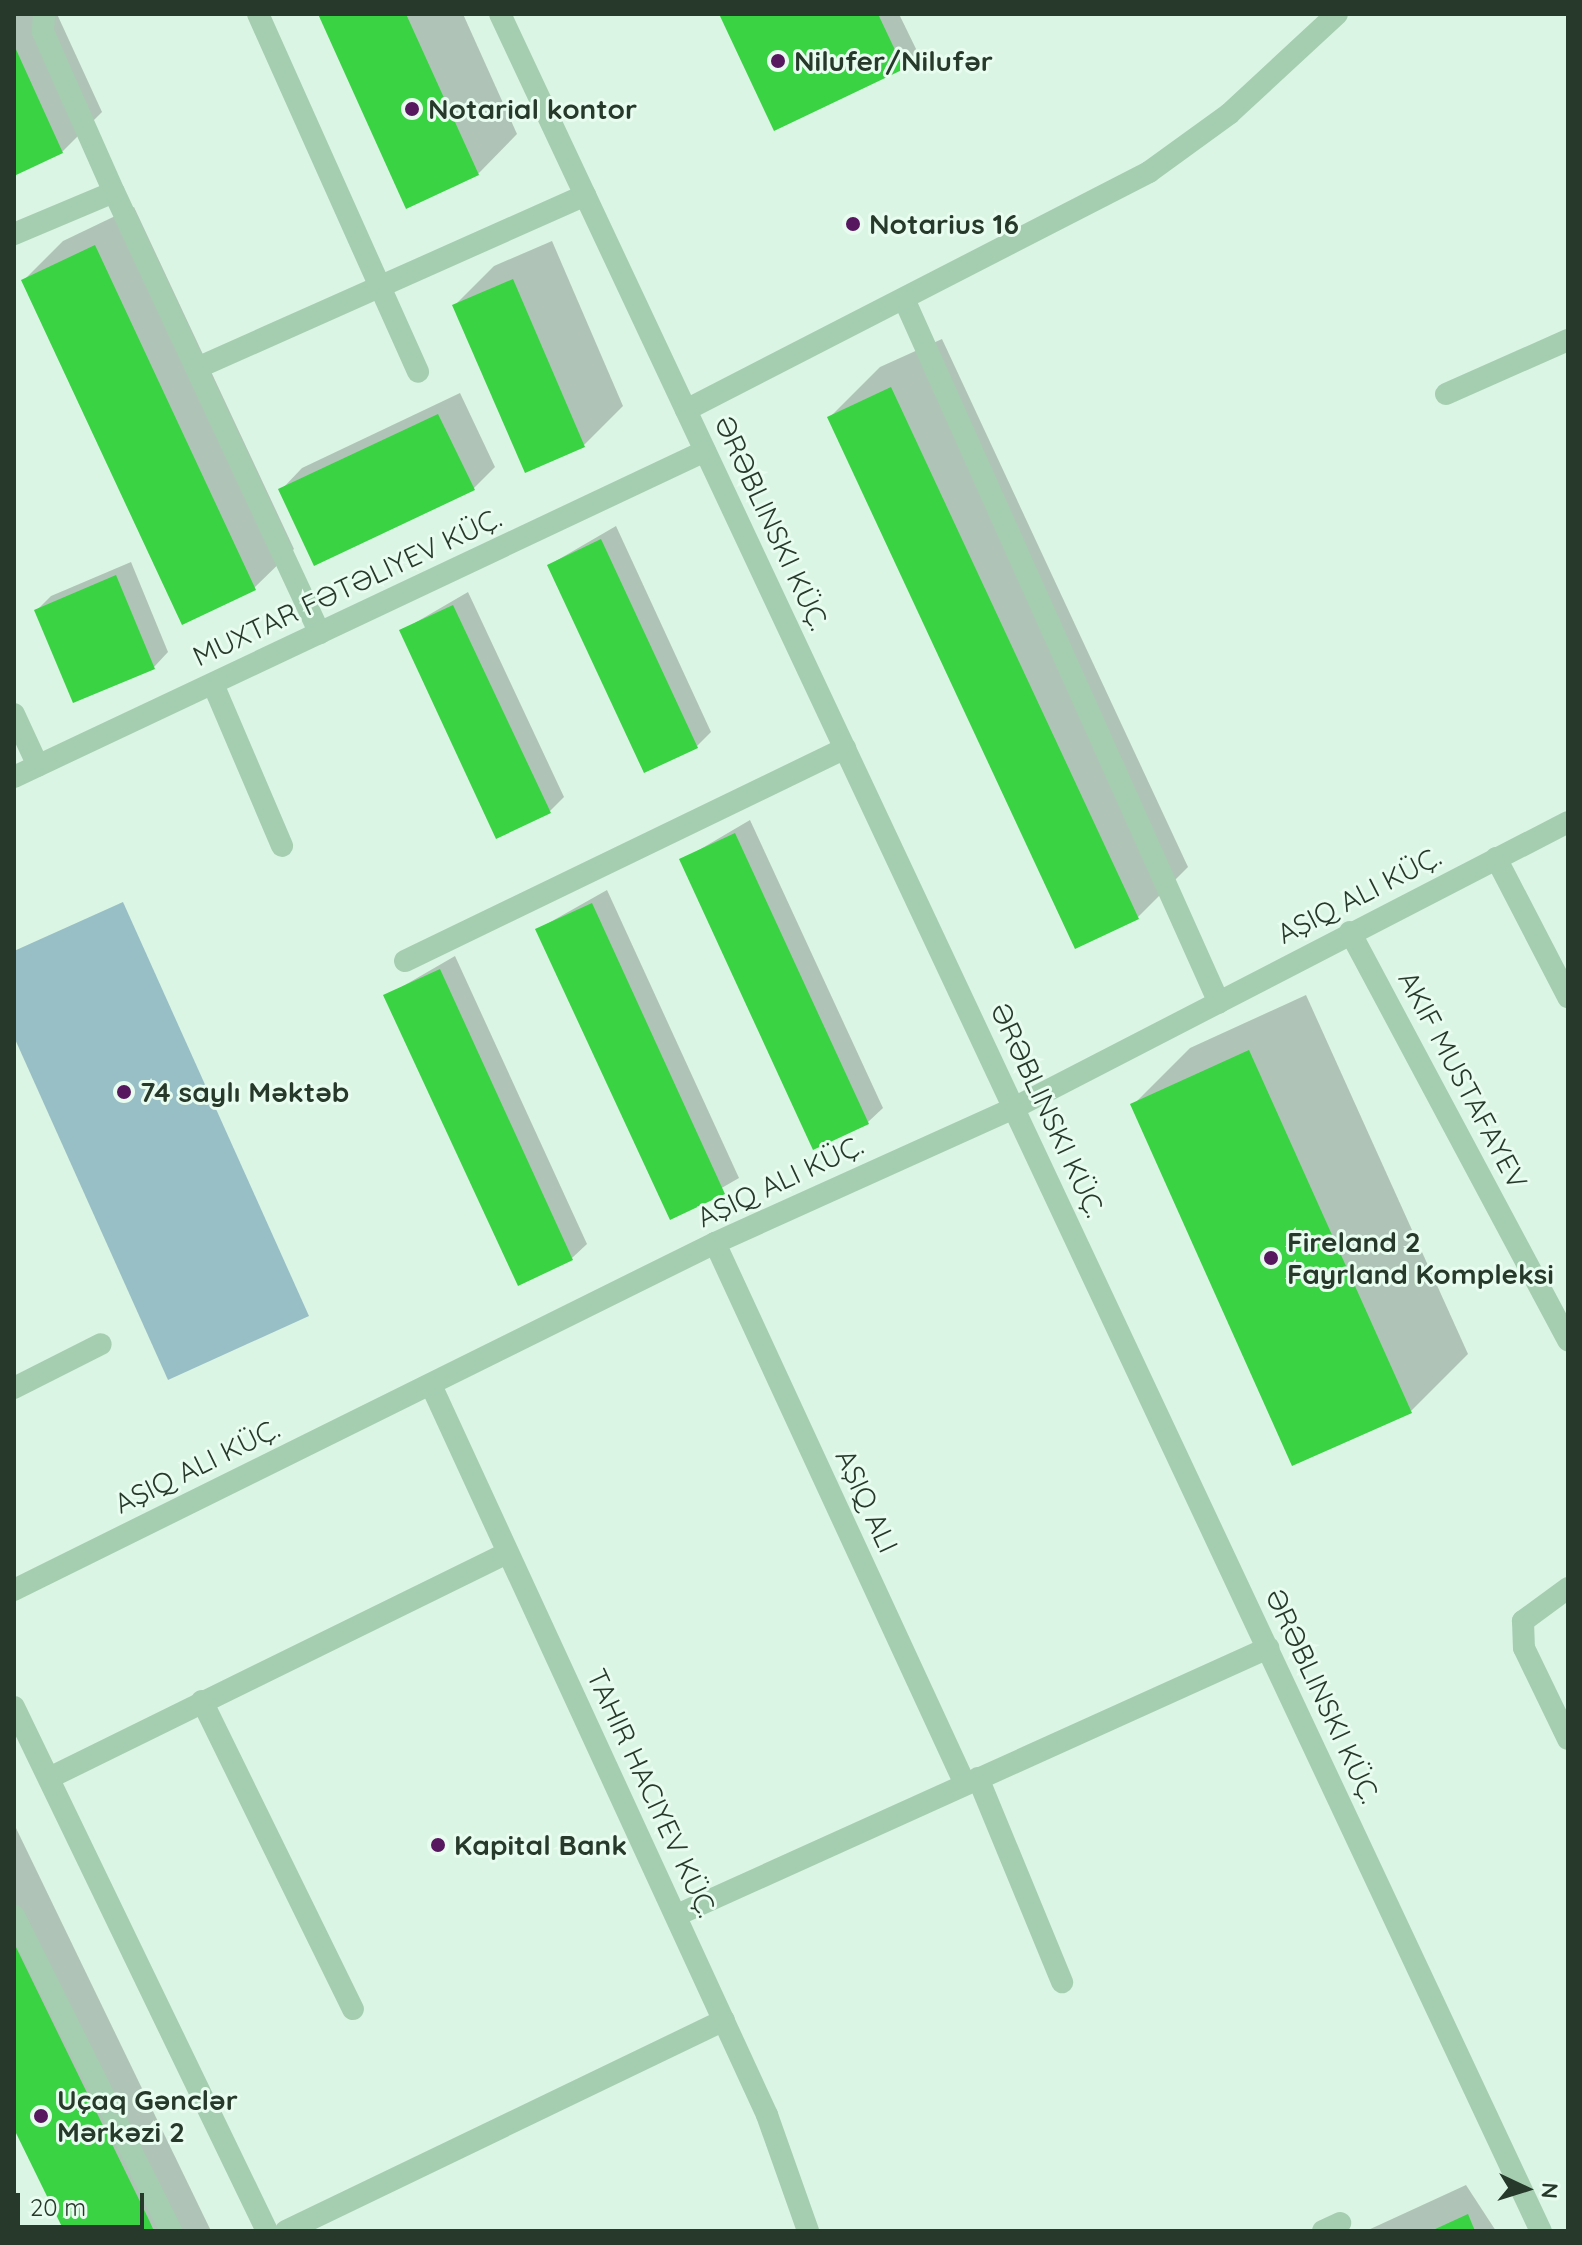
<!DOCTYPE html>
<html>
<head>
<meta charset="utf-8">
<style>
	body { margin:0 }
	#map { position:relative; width:1582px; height:2245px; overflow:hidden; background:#dbf5e4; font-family:Quicksand,sans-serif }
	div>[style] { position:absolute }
	.green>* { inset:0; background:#99bfc6 }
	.shadow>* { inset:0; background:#0003 }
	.building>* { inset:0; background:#3ad344 }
	.service>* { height:22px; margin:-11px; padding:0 11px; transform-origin:11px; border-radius:11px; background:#a5ceb1 }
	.minor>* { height:22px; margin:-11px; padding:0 11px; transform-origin:11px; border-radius:11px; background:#a5ceb1 }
	.dots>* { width:22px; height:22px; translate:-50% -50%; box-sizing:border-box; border:4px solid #e8fcef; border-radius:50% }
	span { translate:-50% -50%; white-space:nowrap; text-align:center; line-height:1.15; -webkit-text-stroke:6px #e8fcef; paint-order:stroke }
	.poi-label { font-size:28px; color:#27392a; font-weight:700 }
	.left { translate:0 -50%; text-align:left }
	.street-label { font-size:28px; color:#27392a }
	.frame { position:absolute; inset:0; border:16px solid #27392a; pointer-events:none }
	.north { position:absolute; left:1486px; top:2149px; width:80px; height:80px; -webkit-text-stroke:6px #e8fcef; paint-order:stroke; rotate:94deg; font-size:22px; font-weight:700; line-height:32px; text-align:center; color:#27392a }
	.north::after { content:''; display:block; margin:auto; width:28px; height:36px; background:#27392a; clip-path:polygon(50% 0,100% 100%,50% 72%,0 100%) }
	.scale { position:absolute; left:16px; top:2193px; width:128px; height:36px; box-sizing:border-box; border:4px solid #27392a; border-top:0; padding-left:10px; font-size:24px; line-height:28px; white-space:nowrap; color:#27392a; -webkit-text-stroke:6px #e8fcef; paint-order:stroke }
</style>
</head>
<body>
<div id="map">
	<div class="green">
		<div style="clip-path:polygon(123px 902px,309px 1316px,168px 1380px,14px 1037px,14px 951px)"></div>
	</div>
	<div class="shadow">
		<div style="clip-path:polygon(14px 14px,57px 14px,102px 112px,62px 152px,14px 174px)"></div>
		<div style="clip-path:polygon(320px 14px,463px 14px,517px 134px,478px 174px)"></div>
		<div style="clip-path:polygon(721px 14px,899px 14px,918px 53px,903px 68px)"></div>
		<div style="clip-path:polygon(134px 207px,294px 549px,254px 588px,24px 280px,63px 241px)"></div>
		<div style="clip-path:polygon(552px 241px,623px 406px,584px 445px,454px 306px,494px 266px)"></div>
		<div style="clip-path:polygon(942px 339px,1188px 867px,1138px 917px,830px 417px,880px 367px)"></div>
		<div style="clip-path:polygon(460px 393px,495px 467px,473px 489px,281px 490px,302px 468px)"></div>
		<div style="clip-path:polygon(616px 526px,711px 732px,697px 746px,549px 565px)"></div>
		<div style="clip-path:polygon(131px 562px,168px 652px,154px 667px,37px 610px,51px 596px)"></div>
		<div style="clip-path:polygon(468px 592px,564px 797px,550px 811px,401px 631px)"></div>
		<div style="clip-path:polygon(750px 820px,883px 1108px,868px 1122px,682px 860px)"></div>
		<div style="clip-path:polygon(607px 890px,739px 1178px,671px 1217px,538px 929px)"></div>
		<div style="clip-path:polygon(455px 956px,587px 1244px,572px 1258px,386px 996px)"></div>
		<div style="clip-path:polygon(1306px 995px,1468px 1354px,1411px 1411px,1133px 1105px,1190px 1048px)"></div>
		<div style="clip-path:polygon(14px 1824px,211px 2231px,66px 2231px,14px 2124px)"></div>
		<div style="clip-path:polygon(1466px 2185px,1496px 2231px,1366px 2231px)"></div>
	</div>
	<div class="building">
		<div style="clip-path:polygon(318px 14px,406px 14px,479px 175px,406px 209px)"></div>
		<div style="clip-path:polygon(719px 14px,878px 14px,904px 69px,774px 131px)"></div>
		<div style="clip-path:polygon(14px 45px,63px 153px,14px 176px)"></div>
		<div style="clip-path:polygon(95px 245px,256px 590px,182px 625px,21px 280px)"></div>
		<div style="clip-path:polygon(513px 279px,585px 447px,525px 473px,452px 305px)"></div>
		<div style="clip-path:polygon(891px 387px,1139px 919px,1075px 949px,827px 417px)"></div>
		<div style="clip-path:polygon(438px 414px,475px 490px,314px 566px,278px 489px)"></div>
		<div style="clip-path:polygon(601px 539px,698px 748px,644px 773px,547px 565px)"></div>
		<div style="clip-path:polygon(116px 575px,155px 669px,73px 703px,34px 610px)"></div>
		<div style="clip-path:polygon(453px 605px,551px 813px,496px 839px,399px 630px)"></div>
		<div style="clip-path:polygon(735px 833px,869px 1124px,813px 1150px,679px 859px)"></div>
		<div style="clip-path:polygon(592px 903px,725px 1194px,670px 1220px,535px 929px)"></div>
		<div style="clip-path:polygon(440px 969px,573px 1260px,518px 1286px,383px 995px)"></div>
		<div style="clip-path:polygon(1249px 1050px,1412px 1413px,1292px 1466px,1130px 1104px)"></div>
		<div style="clip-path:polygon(14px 1943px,149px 2220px,154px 2231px,64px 2231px,14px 2129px)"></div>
		<div style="clip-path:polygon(1468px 2214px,1475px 2231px,1431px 2231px)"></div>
	</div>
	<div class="service">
		<div style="left:44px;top:14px;width:18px;rotate:93deg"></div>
		<div style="left:43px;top:32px;width:175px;rotate:66.1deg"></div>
		<div style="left:114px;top:192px;width:487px;rotate:65deg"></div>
		<div style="left:258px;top:14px;width:392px;rotate:65.9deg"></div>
		<div style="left:14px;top:234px;width:108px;rotate:-22.8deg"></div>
		<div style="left:904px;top:299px;width:771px;rotate:65.89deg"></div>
		<div style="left:197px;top:368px;width:425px;rotate:-24deg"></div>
		<div style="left:686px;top:410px;width:521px;rotate:-27.2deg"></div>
		<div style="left:1149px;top:172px;width:99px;rotate:-35.9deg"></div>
		<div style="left:1229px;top:114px;width:147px;rotate:-42.8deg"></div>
		<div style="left:213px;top:684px;width:176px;rotate:66.9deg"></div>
		<div style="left:14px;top:714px;width:57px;rotate:65.2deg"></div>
		<div style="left:405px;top:961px;width:489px;rotate:-25.8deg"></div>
		<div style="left:14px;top:1388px;width:97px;rotate:-26.8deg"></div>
		<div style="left:202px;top:1701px;width:343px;rotate:63.9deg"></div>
		<div style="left:14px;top:1707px;width:582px;rotate:64.23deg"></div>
		<div style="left:51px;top:1777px;width:508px;rotate:-26.16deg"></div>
		<div style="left:14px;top:1916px;width:352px;rotate:63.5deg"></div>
		<div style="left:286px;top:2231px;width:486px;rotate:-25.7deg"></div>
		<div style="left:1323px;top:2231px;width:19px;rotate:-25deg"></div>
	</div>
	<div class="minor">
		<div style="left:500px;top:14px;width:2449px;rotate:64.85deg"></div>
		<div style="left:1446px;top:394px;width:133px;rotate:-23.9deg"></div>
		<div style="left:14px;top:777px;width:764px;rotate:-25.26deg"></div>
		<div style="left:1496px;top:858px;width:157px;rotate:62.6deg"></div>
		<div style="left:1350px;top:932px;width:463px;rotate:61.9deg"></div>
		<div style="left:715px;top:1243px;width:596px;rotate:65.2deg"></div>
		<div style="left:431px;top:1385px;width:804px;rotate:65.28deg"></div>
		<div style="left:767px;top:2115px;width:123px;rotate:70.5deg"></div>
		<div style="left:1568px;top:1588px;width:56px;rotate:143.7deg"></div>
		<div style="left:1523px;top:1621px;width:27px;rotate:88deg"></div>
		<div style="left:1524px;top:1648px;width:101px;rotate:64.2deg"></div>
		<div style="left:14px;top:1590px;width:782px;rotate:-26.34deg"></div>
		<div style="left:715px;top:1243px;width:328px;rotate:-24.3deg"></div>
		<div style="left:1014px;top:1108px;width:623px;rotate:-27.3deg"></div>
		<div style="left:978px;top:1778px;width:221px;rotate:67.6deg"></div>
		<div style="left:677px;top:1915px;width:649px;rotate:-24.31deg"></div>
	</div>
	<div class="dots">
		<div style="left:778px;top:61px;background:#581860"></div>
		<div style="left:412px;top:109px;background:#581860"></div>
		<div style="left:853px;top:224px;background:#581860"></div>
		<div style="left:124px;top:1092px;background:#581860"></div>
		<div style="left:1271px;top:1258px;background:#581860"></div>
		<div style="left:438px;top:1845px;background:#581860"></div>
		<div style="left:41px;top:2116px;background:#581860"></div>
	</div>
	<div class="poi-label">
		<span class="left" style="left:794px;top:61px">Nilufer/Nilufər</span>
		<span class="left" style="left:428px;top:109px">Notarial kontor</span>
		<span class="left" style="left:869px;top:224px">Notarius 16</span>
		<span class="left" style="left:140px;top:1092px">74 saylı Məktəb</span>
		<span class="left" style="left:1287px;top:1258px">Fireland 2<br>Fayrland Kompleksi</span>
		<span class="left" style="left:454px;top:1845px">Kapital Bank</span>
		<span class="left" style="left:57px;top:2116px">Uçaq Gənclər<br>Mərkəzi 2</span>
	</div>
	<div class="street-label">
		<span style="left:772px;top:523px;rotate:65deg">ƏRƏBLINSKI KÜÇ.</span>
		<span style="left:347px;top:587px;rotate:-25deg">MUXTAR FƏTƏLIYEV KÜÇ.</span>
		<span style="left:1359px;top:895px;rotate:-27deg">AŞIQ ALI KÜÇ.</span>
		<span style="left:1463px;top:1080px;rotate:62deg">AKIF MUSTAFAYEV</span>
		<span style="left:1048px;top:1110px;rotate:65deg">ƏRƏBLINSKI KÜÇ.</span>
		<span style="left:780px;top:1181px;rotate:-25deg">AŞIQ ALI KÜÇ.</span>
		<span style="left:197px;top:1466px;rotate:-26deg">AŞIQ ALI KÜÇ.</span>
		<span style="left:867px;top:1501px;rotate:65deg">AŞIQ ALI</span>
		<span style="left:1323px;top:1696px;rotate:65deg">ƏRƏBLINSKI KÜÇ.</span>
		<span style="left:652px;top:1793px;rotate:65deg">TAHIR HACIYEV KÜÇ.</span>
	</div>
	<div class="frame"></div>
	<div class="north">N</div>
	<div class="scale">20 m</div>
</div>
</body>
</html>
